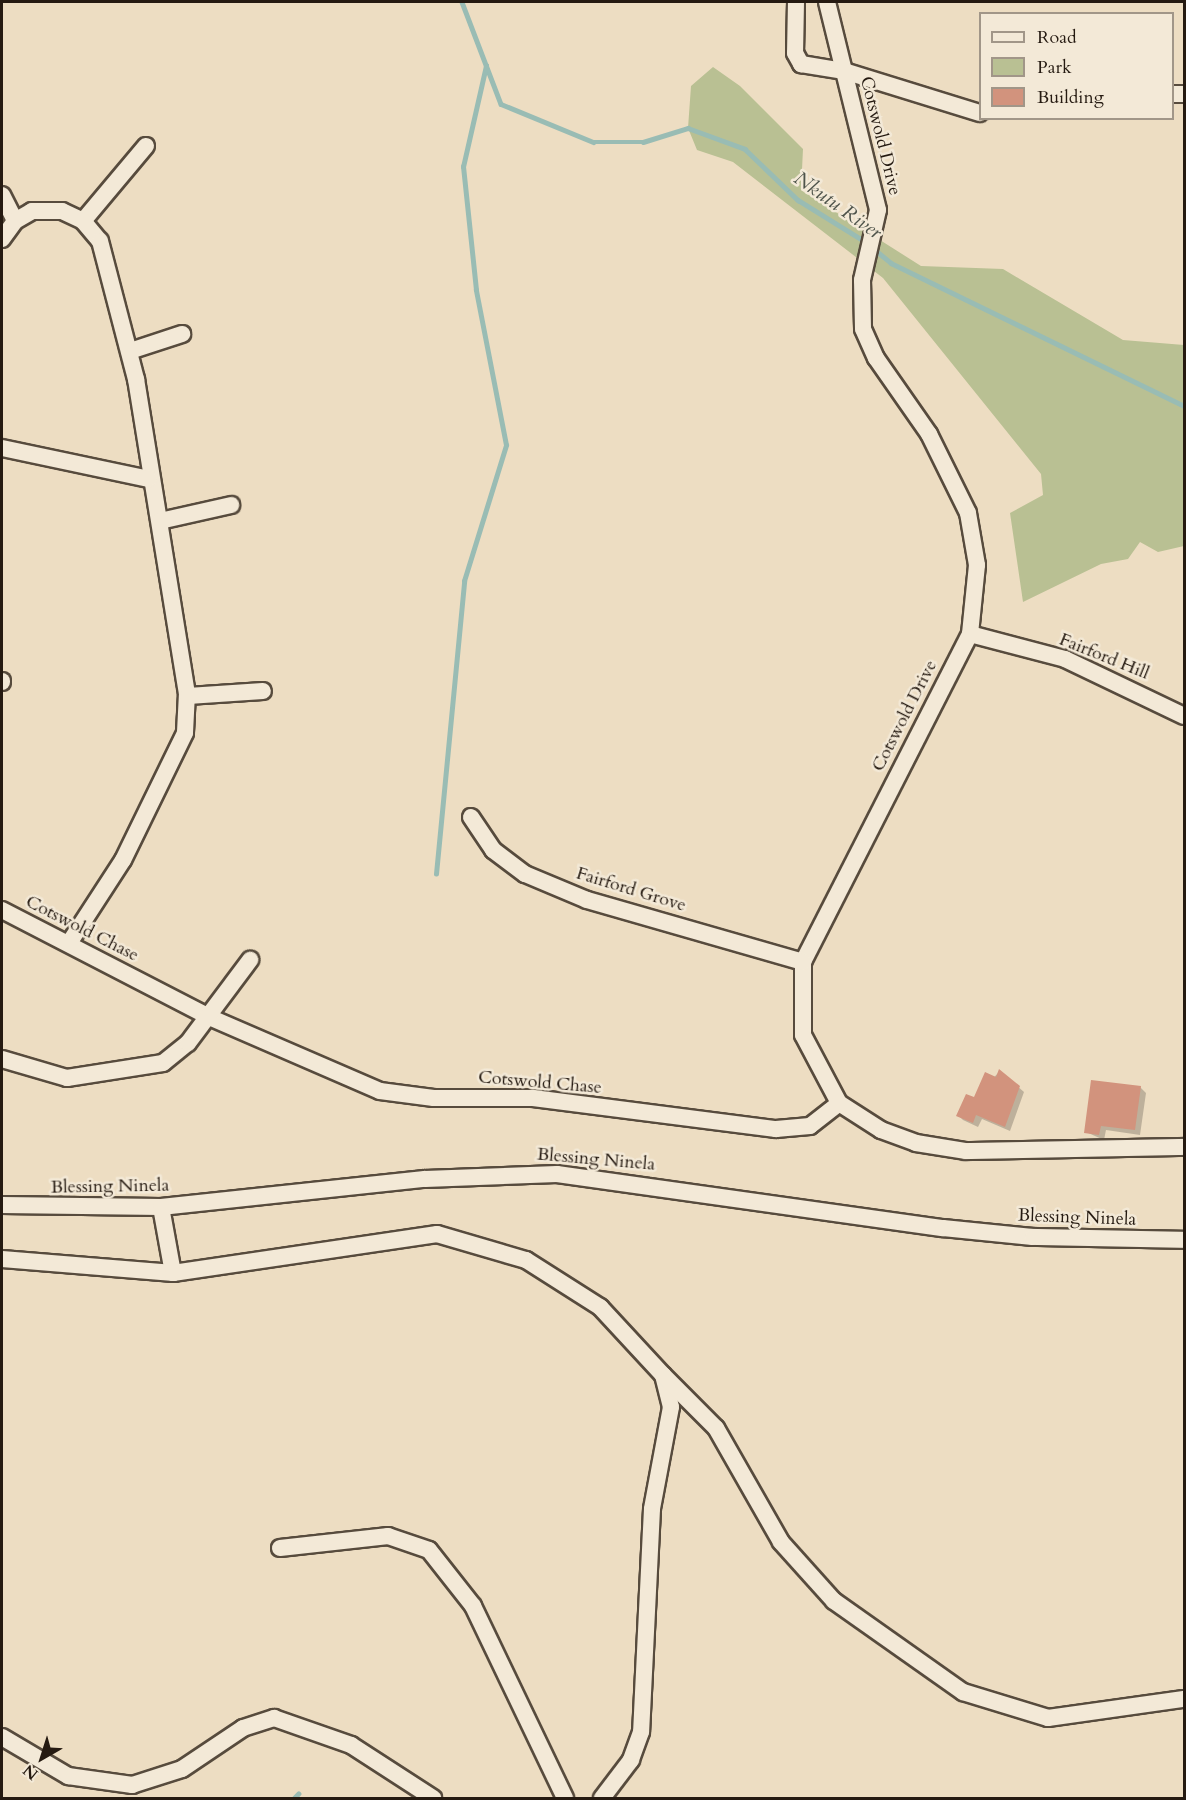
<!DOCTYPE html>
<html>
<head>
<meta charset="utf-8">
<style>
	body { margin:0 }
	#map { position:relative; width:1186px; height:1800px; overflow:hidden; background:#edddc2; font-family:Cardo,serif }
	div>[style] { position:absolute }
	.green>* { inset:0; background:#b9c093 }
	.shadow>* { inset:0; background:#0003 }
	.stream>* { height:4.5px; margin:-2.25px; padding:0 2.25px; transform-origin:2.25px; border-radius:2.25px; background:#99bcb4 }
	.building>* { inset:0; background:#d2937d }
	.roads { filter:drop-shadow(2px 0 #574b3d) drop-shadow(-2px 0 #574b3d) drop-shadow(0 2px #574b3d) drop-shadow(0 -2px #574b3d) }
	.minor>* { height:16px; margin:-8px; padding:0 8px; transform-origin:8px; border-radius:8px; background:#f3e9d7 }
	span { translate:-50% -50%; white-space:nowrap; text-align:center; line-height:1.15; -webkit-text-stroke:5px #f3e9d7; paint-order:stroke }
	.street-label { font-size:18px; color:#251a11 }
	.water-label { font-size:20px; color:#4e534a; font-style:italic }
	.frame { position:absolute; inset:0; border:3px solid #251a11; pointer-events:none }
	.legend { position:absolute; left:979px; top:12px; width:195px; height:108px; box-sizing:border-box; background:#f3e9d7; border:2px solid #a19688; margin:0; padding:8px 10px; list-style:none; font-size:18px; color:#251a11 }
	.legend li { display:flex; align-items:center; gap:12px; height:30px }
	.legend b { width:30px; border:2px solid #a19688 }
	.north { position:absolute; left:12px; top:1728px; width:60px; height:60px; -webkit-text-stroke:4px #f3e9d7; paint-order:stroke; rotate:219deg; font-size:16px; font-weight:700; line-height:24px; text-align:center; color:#251a11 }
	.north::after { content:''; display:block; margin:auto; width:21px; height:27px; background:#251a11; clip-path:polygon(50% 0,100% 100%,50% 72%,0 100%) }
</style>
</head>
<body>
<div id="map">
	<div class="green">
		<div style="clip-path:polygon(713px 67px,740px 86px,803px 149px,801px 190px,921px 266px,1003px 269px,1123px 340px,1184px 345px,1184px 546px,1158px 552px,1140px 542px,1128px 559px,1101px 564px,1023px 602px,1010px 513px,1043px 495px,1041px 474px,883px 278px,733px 162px,697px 150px,688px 128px,691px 86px)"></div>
	</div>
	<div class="shadow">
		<div style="clip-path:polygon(1000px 1071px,1024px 1092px,1010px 1131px,982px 1119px,978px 1127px,963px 1120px,958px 1115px)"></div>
		<div style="clip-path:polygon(1140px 1087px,1146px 1093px,1140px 1135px,1106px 1130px,1104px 1140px,1086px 1132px)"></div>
	</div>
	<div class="stream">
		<div style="left:462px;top:2px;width:109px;rotate:69.1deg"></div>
		<div style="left:501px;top:104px;width:100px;rotate:22.4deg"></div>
		<div style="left:593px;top:142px;width:50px"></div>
		<div style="left:643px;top:142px;width:47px;rotate:-17.3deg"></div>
		<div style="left:688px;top:128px;width:61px;rotate:20.2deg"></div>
		<div style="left:745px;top:149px;width:74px;rotate:43.9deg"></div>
		<div style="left:798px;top:200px;width:80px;rotate:31.7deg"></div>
		<div style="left:874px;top:249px;width:22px;rotate:39deg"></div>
		<div style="left:891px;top:263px;width:326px;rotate:26deg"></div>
		<div style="left:436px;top:874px;width:294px;rotate:-84.5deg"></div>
		<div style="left:464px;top:581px;width:142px;rotate:-72.8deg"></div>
		<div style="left:506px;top:445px;width:158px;rotate:-101deg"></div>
		<div style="left:476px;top:290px;width:124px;rotate:-96deg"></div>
		<div style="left:463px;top:167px;width:104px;rotate:-77.2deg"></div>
		<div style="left:294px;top:1798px;width:6px;rotate:-45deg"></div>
	</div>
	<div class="building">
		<div style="clip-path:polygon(999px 1069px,1020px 1086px,1005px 1127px,976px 1115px,973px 1123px,956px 1116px,966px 1094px,974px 1097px,985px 1072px,996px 1077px)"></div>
		<div style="clip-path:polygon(1091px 1080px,1141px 1086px,1135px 1130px,1101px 1126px,1099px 1135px,1084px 1133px)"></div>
	</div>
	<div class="roads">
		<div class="minor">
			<div style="left:796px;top:2px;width:51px;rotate:91.1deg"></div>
			<div style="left:795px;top:53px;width:13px;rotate:61deg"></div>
			<div style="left:801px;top:64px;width:44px;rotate:9.2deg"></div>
			<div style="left:844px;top:71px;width:142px;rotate:17.2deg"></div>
			<div style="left:827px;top:2px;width:214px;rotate:76.2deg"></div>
			<div style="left:878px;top:210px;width:72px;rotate:102.9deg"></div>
			<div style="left:862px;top:280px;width:49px;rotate:88.8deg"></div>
			<div style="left:863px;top:329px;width:32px;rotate:66deg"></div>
			<div style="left:876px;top:358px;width:93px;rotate:55.1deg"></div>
			<div style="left:929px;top:434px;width:88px;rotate:63.7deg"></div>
			<div style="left:968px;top:513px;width:53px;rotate:80.2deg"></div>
			<div style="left:977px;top:565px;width:69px;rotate:95.8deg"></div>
			<div style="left:970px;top:634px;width:368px;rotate:117deg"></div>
			<div style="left:803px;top:962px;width:73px;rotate:90deg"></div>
			<div style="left:803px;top:1035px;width:77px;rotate:62.1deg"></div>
			<div style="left:839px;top:1103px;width:50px;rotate:32.7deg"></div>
			<div style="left:881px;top:1130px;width:37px;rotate:20deg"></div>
			<div style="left:916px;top:1143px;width:51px;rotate:9.1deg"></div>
			<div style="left:966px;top:1151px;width:218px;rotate:-1.1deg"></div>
			<div style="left:1172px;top:94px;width:12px"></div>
			<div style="left:2px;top:195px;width:29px;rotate:63deg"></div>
			<div style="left:83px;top:221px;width:98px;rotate:-50deg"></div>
			<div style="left:2px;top:239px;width:22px;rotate:-54deg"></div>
			<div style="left:15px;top:221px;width:20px;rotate:-30deg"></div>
			<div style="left:32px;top:211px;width:30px"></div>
			<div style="left:62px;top:211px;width:23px;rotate:25deg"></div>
			<div style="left:83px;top:221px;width:26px;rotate:50deg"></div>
			<div style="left:100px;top:241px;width:143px;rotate:75.4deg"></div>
			<div style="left:136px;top:379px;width:318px;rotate:80.8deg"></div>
			<div style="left:187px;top:693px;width:40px;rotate:92.9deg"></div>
			<div style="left:185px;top:733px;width:141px;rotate:116deg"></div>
			<div style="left:123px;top:860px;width:99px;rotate:123deg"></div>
			<div style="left:130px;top:351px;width:55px;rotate:-18.1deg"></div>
			<div style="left:2px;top:448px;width:150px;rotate:11.9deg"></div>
			<div style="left:160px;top:521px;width:73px;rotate:-12.7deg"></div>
			<div style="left:970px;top:634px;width:98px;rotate:14.7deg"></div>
			<div style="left:1065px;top:659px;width:132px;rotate:25.6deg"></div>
			<div style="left:2px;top:682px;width:1px;rotate:-90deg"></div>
			<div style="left:188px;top:696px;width:75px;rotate:-3.8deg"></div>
			<div style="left:471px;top:817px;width:40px;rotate:56deg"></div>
			<div style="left:493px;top:850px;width:40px;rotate:37deg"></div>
			<div style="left:525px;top:874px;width:67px;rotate:22.8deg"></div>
			<div style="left:587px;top:900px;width:225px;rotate:16deg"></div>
			<div style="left:2px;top:910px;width:233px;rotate:27.3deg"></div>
			<div style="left:209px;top:1017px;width:186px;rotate:23.4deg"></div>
			<div style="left:380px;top:1091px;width:54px;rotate:7.4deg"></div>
			<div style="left:434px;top:1098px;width:99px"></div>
			<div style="left:533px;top:1098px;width:245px;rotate:7.3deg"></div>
			<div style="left:776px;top:1129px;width:34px;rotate:-5deg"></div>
			<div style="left:810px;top:1126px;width:37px;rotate:-38deg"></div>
			<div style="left:2px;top:1059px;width:68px;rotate:16.3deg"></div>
			<div style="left:67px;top:1078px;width:97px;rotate:-8.9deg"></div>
			<div style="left:163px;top:1063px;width:32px;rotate:-39deg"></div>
			<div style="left:188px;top:1043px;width:104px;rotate:-53.2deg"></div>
			<div style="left:2px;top:1205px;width:159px;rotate:0.7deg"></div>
			<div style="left:161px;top:1207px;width:265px;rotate:-6.1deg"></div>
			<div style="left:425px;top:1179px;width:132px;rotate:-2.2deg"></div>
			<div style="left:557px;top:1174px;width:390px;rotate:8deg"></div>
			<div style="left:943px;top:1228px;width:90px;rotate:5.7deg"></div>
			<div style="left:1033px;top:1237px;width:151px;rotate:1.1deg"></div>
			<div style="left:161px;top:1207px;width:67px;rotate:79.7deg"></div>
			<div style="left:2px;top:1259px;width:172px;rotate:4.7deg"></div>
			<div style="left:173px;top:1273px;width:267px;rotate:-8.4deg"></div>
			<div style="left:437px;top:1234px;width:93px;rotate:16.3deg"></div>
			<div style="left:526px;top:1260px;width:88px;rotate:32.4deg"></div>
			<div style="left:600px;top:1307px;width:93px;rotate:47.2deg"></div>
			<div style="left:663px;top:1375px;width:33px;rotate:76deg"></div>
			<div style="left:671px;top:1407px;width:104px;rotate:100.6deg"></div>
			<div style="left:652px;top:1509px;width:223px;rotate:92.8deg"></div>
			<div style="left:641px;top:1732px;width:30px;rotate:110deg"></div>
			<div style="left:631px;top:1760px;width:48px;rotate:127.3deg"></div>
			<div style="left:663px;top:1375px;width:75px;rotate:45deg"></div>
			<div style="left:716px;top:1428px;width:131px;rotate:60.3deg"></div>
			<div style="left:781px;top:1542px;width:79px;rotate:48.1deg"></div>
			<div style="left:834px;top:1601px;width:158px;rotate:35.2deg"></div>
			<div style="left:963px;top:1692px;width:89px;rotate:17deg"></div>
			<div style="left:1048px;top:1718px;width:137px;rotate:-8deg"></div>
			<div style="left:280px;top:1548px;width:109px;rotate:-6.3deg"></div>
			<div style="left:388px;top:1536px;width:43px;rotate:18.9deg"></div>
			<div style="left:429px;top:1550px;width:71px;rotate:51.8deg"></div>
			<div style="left:473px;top:1606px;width:213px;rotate:64.4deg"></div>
			<div style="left:2px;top:1737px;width:77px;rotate:30.6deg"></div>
			<div style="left:68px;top:1776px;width:65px;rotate:8deg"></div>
			<div style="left:132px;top:1785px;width:52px;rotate:-17.7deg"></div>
			<div style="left:182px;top:1769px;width:73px;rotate:-33.9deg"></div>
			<div style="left:243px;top:1728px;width:33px;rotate:-18deg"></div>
			<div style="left:274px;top:1718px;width:82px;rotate:19.3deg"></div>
			<div style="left:351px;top:1745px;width:98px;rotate:32.9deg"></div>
		</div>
	</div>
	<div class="street-label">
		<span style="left:880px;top:136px;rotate:76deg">Cotswold Drive</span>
		<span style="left:1104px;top:657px;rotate:22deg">Fairford Hill</span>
		<span style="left:905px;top:716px;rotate:-63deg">Cotswold Drive</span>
		<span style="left:631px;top:890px;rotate:17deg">Fairford Grove</span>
		<span style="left:82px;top:929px;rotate:27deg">Cotswold Chase</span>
		<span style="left:540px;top:1083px;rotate:5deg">Cotswold Chase</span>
		<span style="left:596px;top:1160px;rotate:5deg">Blessing Ninela</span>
		<span style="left:110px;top:1187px;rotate:-1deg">Blessing Ninela</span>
		<span style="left:1077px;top:1218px;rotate:2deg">Blessing Ninela</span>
	</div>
	<div class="water-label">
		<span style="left:838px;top:205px;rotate:35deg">Nkutu River</span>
	</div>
	<div class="frame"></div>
	<ul class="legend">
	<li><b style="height:8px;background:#f3e9d7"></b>Road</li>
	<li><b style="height:16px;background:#b9c093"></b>Park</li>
	<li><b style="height:16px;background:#d2937d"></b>Building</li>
	</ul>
	<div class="north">N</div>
</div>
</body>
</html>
